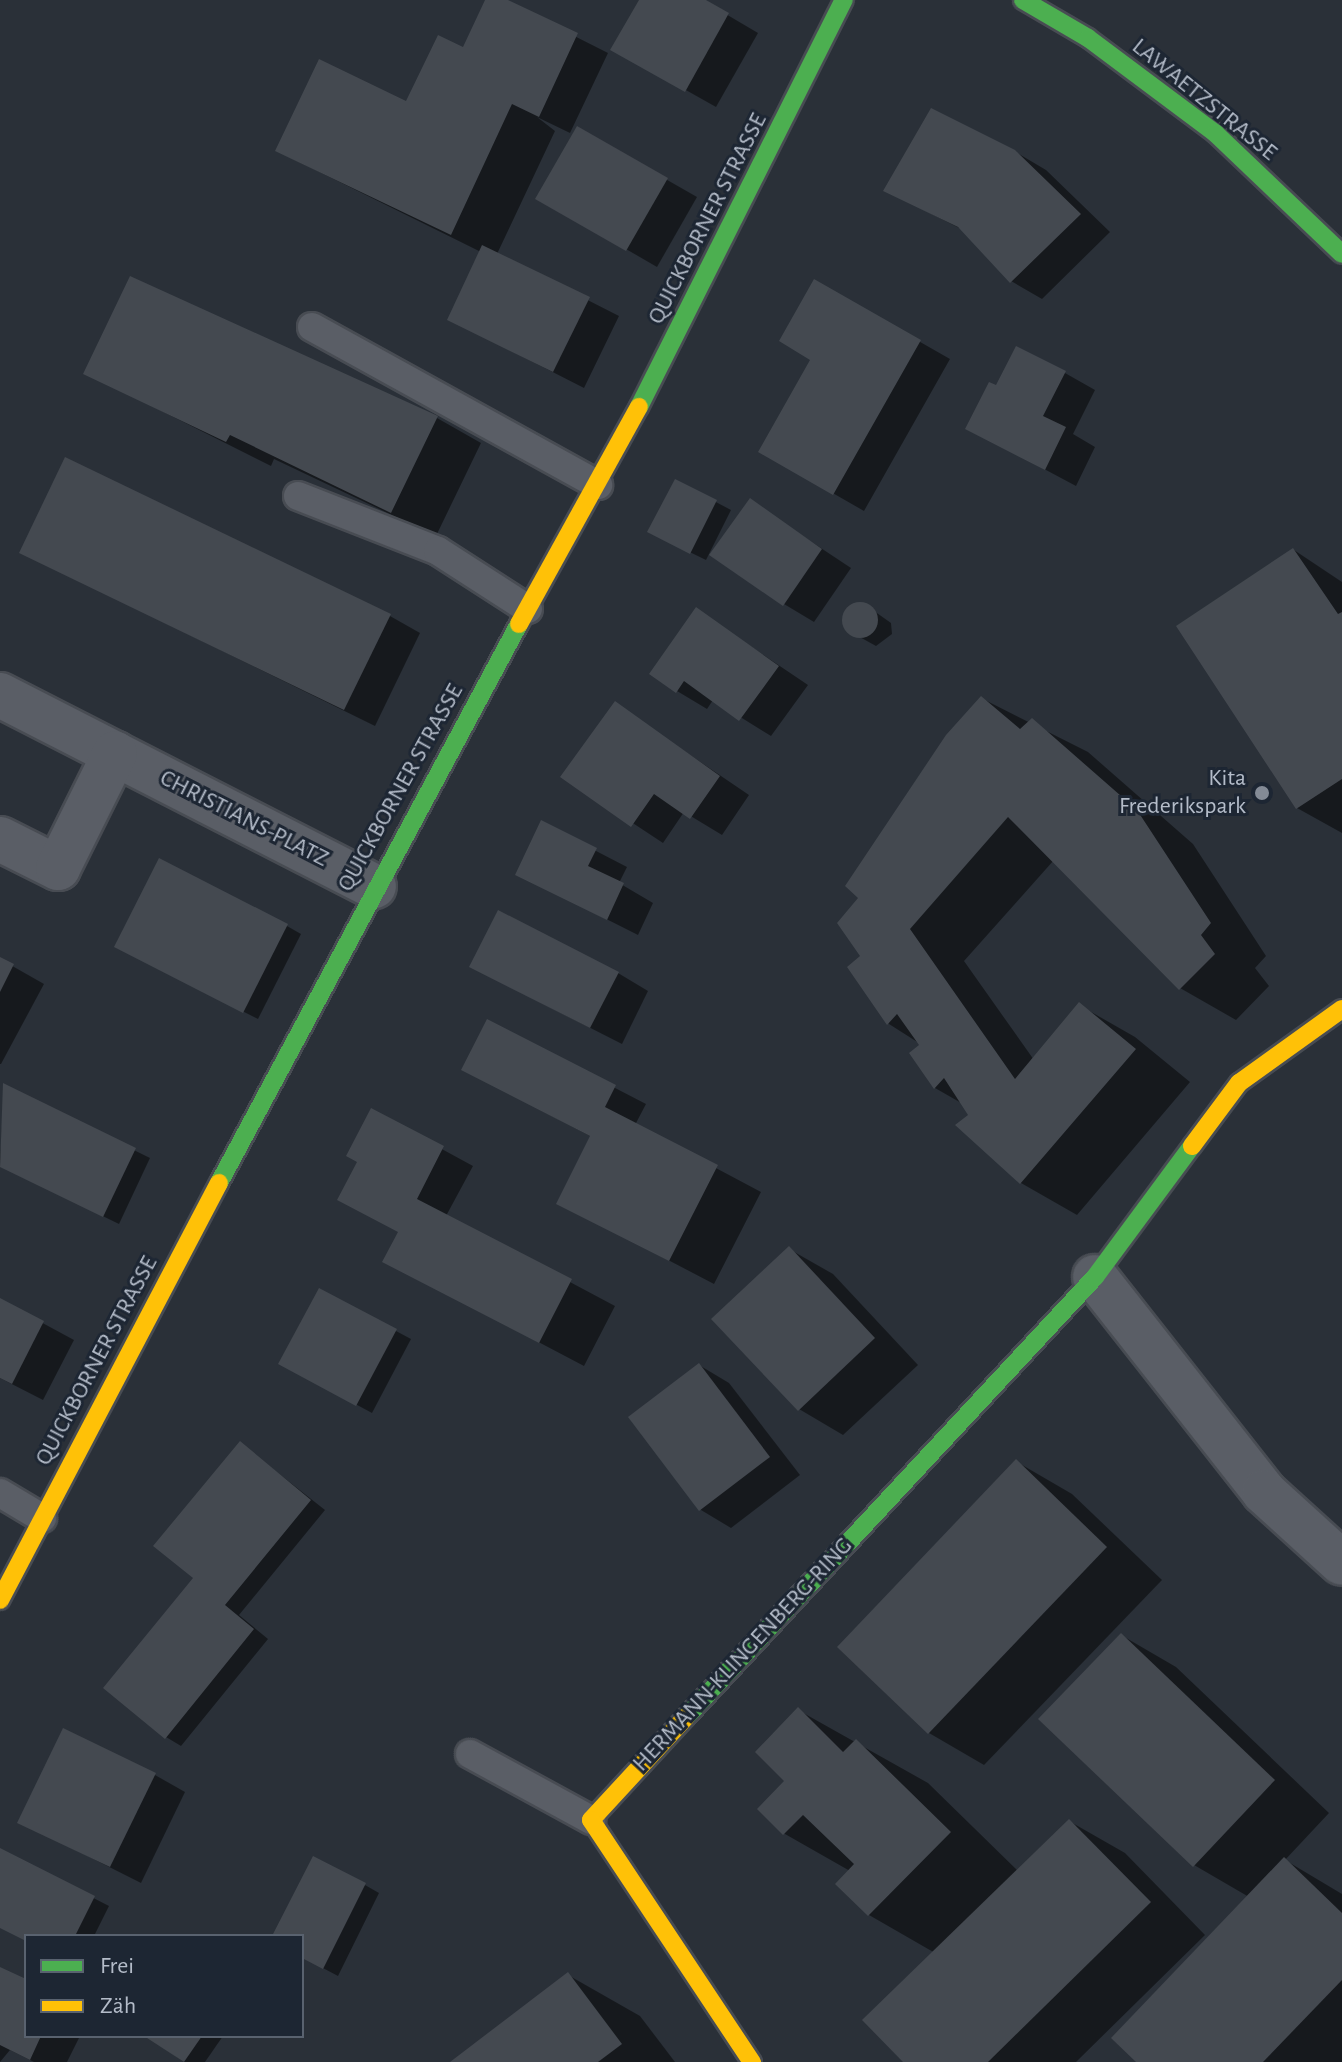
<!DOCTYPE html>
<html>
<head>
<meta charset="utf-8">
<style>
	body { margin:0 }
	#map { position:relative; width:1342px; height:2062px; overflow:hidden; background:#2a3038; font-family:"Alegreya Sans",sans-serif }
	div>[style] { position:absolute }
	.shadow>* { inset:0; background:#0007 }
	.building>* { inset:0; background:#444950 }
	.round { border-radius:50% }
	.roads { filter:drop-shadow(2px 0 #484c53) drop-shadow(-2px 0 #484c53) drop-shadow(0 2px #484c53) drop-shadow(0 -2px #484c53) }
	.lane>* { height:28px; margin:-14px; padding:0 14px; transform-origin:14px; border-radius:14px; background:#5a5e66 }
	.street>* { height:44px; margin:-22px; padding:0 22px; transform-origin:22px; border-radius:22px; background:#5a5e66 }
	.fast>* { height:18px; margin:-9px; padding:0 9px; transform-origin:9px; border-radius:9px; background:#4caf50 }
	.slow>* { height:18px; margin:-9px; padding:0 9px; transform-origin:9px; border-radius:9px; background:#ffc107 }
	.dots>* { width:22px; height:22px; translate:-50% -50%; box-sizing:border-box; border:4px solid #1d2633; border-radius:50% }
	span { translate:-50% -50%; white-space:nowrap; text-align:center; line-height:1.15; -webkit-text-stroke:6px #1d2633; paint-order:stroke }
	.street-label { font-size:24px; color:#b4bcc9 }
	.poi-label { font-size:24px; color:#b4bcc9 }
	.right { translate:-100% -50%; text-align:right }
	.legend { position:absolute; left:24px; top:1934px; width:280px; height:104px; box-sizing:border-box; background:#1d2633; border:2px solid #59626f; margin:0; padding:10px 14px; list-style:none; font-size:24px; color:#b4bcc9 }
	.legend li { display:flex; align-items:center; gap:16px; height:40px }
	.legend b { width:40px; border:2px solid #59626f }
</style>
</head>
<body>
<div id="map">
	<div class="shadow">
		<div style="clip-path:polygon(487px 0,503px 0,608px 53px,570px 133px,537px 117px,555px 131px,497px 254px,619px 316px,584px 388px,449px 319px,481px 252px,277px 151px,407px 104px,464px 49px)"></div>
		<div style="clip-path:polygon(641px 0,702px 0,758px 33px,716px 107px,613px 49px)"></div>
		<div style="clip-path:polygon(578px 129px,697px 197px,657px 267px,538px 198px)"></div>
		<div style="clip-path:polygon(1014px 151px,1046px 170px,1110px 232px,1042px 299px,1011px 281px,965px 231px,885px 190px)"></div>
		<div style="clip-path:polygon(815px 282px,950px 359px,864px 511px,761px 452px,813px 359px)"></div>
		<div style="clip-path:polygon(86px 373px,437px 418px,481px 443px,436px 536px,274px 459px,271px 466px)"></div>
		<div style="clip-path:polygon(1065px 373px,1095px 390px,1073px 434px,1095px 447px,1076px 486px,967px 428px,997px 388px)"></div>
		<div style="clip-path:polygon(676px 481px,731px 510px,706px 560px,665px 540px)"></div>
		<div style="clip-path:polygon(750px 501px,851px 568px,814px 622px,784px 604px)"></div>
		<div style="clip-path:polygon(1294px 550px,1342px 582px,1342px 833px,1297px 808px)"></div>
		<div style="clip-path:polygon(21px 552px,390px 616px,420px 633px,375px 726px)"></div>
		<div style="clip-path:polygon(867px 606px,891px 623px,892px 634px,876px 646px,847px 630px,844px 614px,851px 607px)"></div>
		<div style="clip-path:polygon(697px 610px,808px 685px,771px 736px,713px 700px,707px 709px,677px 691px)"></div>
		<div style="clip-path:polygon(981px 698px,1088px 752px,1193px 844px,1266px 956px,1255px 968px,1269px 986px,1236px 1020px,1180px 988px,1054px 860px,964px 961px,1034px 1060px,1079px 1005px,1135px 1037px,1190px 1082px,1077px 1215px,1021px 1183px,958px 1125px,971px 1115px,963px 1104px,935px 1088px,912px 1054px,922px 1045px,889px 1024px,850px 968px,863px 956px,860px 897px)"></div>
		<div style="clip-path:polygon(615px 704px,749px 795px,722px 835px,684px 812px,663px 843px,563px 777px)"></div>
		<div style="clip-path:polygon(542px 823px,627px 867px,619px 883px,653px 903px,638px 935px,517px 874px)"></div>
		<div style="clip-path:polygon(287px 926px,301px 934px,258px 1019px,131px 955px)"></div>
		<div style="clip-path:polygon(0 959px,44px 984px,1px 1064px,0 1064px)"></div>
		<div style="clip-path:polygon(618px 973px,648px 991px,622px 1044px,502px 983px)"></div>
		<div style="clip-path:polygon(488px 1022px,646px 1104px,635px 1125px,761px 1192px,714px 1284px,559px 1203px,592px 1137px,464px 1070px)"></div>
		<div style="clip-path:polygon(4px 1086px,150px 1158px,119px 1224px,0 1166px)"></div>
		<div style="clip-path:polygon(372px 1111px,473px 1166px,446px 1216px,615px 1306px,584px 1366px,384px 1261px,400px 1233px,359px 1161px)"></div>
		<div style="clip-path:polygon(789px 1249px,833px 1274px,918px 1365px,843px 1435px,799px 1409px)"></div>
		<div style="clip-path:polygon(0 1300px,74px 1340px,43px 1400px,0 1378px)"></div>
		<div style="clip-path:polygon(396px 1331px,411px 1339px,372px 1413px,296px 1372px)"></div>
		<div style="clip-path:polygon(699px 1365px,729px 1383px,800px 1475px,731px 1528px,701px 1510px,630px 1418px)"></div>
		<div style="clip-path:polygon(240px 1443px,325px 1510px,239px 1615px,268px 1639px,181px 1746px,166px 1737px,196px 1578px)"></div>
		<div style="clip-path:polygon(1017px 1462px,1072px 1494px,1162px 1580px,984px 1765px,929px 1733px)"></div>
		<div style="clip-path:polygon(1121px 1635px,1176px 1667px,1329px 1813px,1285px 1860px,1342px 1894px,1342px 2062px,1138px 2062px,1249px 1897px,1194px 1865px)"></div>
		<div style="clip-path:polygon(798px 1710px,928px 1783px,1018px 1871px,1069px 1821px,1125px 1853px,1205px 1935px,1076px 2062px,906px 2062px,935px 1953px,869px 1915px,850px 1871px,785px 1834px,759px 1809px,787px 1781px)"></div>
		<div style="clip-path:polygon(155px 1775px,185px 1792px,141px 1883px,20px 1822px)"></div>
		<div style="clip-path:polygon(0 1850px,109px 1906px,94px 1936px,26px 1936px,26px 1940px,0 1927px)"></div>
		<div style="clip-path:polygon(365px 1885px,379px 1893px,338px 1976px,302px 1957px,302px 1936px,275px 1936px)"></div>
		<div style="clip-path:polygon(0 1969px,26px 1982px,26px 2036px,80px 2036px,67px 2062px,34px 2062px,10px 2050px,0 2062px)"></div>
		<div style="clip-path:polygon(568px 1975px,640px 2016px,675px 2062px,453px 2062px)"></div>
		<div style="clip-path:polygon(147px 2036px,223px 2036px,205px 2062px,184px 2062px)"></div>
	</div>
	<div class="building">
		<div style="clip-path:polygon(485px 0,508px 0,578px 33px,539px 117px,512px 104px,451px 235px,275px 151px,319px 59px,406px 101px,438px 35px,463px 47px)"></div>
		<div style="clip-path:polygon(639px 0,706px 0,729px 13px,685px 92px,610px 50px)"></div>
		<div style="clip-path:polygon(931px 108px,1015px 150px,1081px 214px,1010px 283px,958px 227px,883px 191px)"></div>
		<div style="clip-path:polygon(577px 126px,668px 178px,626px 251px,535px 199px)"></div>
		<div style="clip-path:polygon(482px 245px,590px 297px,553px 372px,447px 320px)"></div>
		<div style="clip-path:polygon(130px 276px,438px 416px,391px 513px,230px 435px,226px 442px,83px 374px)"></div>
		<div style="clip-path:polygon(814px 279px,921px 340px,833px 495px,758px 452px,810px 360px,779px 341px)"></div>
		<div style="clip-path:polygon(1016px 346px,1066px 371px,1043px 416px,1066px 427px,1045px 470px,965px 429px,989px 382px,996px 385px)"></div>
		<div style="clip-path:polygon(65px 457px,391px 614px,344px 710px,19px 553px)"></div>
		<div style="clip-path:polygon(675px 479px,717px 500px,690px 554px,647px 532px)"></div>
		<div style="clip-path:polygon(750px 498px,822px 549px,783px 606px,709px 555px)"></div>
		<div style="clip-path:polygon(1293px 548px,1338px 614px,1342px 612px,1342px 779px,1296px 809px,1176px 626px)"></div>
		<div class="round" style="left:842px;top:602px;width:36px;height:36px"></div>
		<div style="clip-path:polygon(696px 607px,779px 666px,739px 721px,684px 681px,676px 693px,649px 674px)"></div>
		<div style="clip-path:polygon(981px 696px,1020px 729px,1032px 718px,1137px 810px,1211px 923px,1201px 935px,1215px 954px,1179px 990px,1008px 817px,910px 929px,1015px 1079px,1079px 1002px,1136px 1049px,1020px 1184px,955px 1125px,968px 1115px,944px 1078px,934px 1089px,909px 1053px,919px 1045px,897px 1014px,887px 1025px,847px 967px,860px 956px,837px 923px,858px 898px,845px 886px,946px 735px)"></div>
		<div style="clip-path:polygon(615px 701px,720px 776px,690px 819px,654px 794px,631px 827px,560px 777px)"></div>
		<div style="clip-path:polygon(541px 820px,597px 848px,588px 866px,624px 883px,607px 920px,515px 875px)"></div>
		<div style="clip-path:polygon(159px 858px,288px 924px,243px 1013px,114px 947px)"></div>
		<div style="clip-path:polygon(498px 910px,619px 972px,590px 1028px,469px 967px)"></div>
		<div style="clip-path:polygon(0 957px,14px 964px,0 992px)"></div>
		<div style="clip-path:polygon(487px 1019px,616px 1085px,605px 1107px,718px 1165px,669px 1261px,556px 1204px,590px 1136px,461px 1070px)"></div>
		<div style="clip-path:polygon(3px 1083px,136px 1148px,103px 1217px,0 1167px)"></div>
		<div style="clip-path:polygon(371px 1108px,444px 1146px,417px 1199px,572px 1279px,539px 1343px,382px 1262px,398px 1232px,337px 1200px,357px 1162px,346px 1156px)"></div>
		<div style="clip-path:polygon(789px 1246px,875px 1338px,798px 1411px,711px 1319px)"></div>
		<div style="clip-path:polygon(319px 1288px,397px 1329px,356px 1406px,278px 1364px)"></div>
		<div style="clip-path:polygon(0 1298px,44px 1321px,12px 1384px,0 1378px)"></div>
		<div style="clip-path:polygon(699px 1363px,770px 1457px,699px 1511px,628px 1417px)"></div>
		<div style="clip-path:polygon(240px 1441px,311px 1500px,225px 1605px,254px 1629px,165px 1739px,103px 1688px,193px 1578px,153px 1546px)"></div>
		<div style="clip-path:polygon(1016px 1459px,1107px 1547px,928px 1734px,837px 1647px)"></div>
		<div style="clip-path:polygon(1121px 1633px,1275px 1780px,1193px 1867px,1038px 1719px)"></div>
		<div style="clip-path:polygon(798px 1707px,843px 1752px,856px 1739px,951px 1832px,868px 1916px,835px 1884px,854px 1864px,803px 1815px,783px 1835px,757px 1809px,784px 1781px,755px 1752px)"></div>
		<div style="clip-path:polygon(63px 1728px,156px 1773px,110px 1867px,17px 1823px)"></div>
		<div style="clip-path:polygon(1069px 1819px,1151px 1902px,988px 2062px,903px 2062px,862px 2020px)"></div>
		<div style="clip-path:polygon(0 1848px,95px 1896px,75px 1936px,26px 1936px,26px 1941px,0 1928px)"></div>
		<div style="clip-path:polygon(313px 1856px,366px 1883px,323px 1969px,302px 1958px,302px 1936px,272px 1936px)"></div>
		<div style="clip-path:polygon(1284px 1857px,1342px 1913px,1342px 1980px,1263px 2062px,1136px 2062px,1111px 2038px)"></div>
		<div style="clip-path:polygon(0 1967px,26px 1979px,26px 2036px,41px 2036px,30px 2060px,0 2045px)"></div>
		<div style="clip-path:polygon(568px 1972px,622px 2044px,598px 2062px,450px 2062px)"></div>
		<div style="clip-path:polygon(144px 2036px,202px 2036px,184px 2062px)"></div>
	</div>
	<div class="roads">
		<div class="lane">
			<div style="left:312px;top:327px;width:327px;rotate:28.9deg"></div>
			<div style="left:298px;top:496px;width:150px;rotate:21.4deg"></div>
			<div style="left:438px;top:551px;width:107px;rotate:32.8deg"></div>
			<div style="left:0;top:1493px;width:49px;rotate:30.8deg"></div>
			<div style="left:470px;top:1754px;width:138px;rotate:28.6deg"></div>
		</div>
		<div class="street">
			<div style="left:0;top:695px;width:420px;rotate:27.1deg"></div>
			<div style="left:0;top:839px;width:65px;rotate:26.6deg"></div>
			<div style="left:58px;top:868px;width:128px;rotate:-63.6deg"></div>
			<div style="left:1095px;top:1277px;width:273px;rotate:51.8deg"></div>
			<div style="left:1264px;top:1492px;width:105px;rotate:42.3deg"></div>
		</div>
		<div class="fast">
			<div style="left:1023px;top:0;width:75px;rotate:30.3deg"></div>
			<div style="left:1088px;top:38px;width:159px;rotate:36.8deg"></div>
			<div style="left:1215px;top:133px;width:175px;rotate:43.6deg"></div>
			<div style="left:639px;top:407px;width:456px;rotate:-63.3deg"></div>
			<div style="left:219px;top:1183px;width:634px;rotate:-61.78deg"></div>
			<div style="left:686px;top:1717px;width:601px;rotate:-47.09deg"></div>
			<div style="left:1095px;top:1277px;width:163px;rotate:-53.5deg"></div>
		</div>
		<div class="slow">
			<div style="left:519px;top:624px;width:248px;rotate:-61.1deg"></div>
			<div style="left:1192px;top:1146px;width:79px;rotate:-53.3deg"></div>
			<div style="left:1239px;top:1083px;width:127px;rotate:-35.7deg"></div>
			<div style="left:0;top:1600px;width:471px;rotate:-62.3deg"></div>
			<div style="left:686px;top:1717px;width:140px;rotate:132.7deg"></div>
			<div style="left:591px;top:1820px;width:291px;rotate:56.4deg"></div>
		</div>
	</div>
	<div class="dots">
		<div style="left:1262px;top:793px;background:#848b96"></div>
	</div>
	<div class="street-label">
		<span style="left:1204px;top:100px;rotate:39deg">LAWAETZSTRASSE</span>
		<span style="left:708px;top:219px;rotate:-63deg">QUICKBORNER STRASSE</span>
		<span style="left:401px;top:788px;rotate:-61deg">QUICKBORNER STRASSE</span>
		<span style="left:244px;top:819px;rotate:27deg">CHRISTIANS-PLATZ</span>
		<span style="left:97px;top:1361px;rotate:-62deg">QUICKBORNER STRASSE</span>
		<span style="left:743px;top:1655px;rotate:-47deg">HERMANN-KLINGENBERG-RING</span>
	</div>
	<div class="poi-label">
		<span class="right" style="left:1246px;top:793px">Kita<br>Frederikspark</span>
	</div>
	<ul class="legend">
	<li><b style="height:10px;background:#4caf50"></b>Frei</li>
	<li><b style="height:10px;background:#ffc107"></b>Zäh</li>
	</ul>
</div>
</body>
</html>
